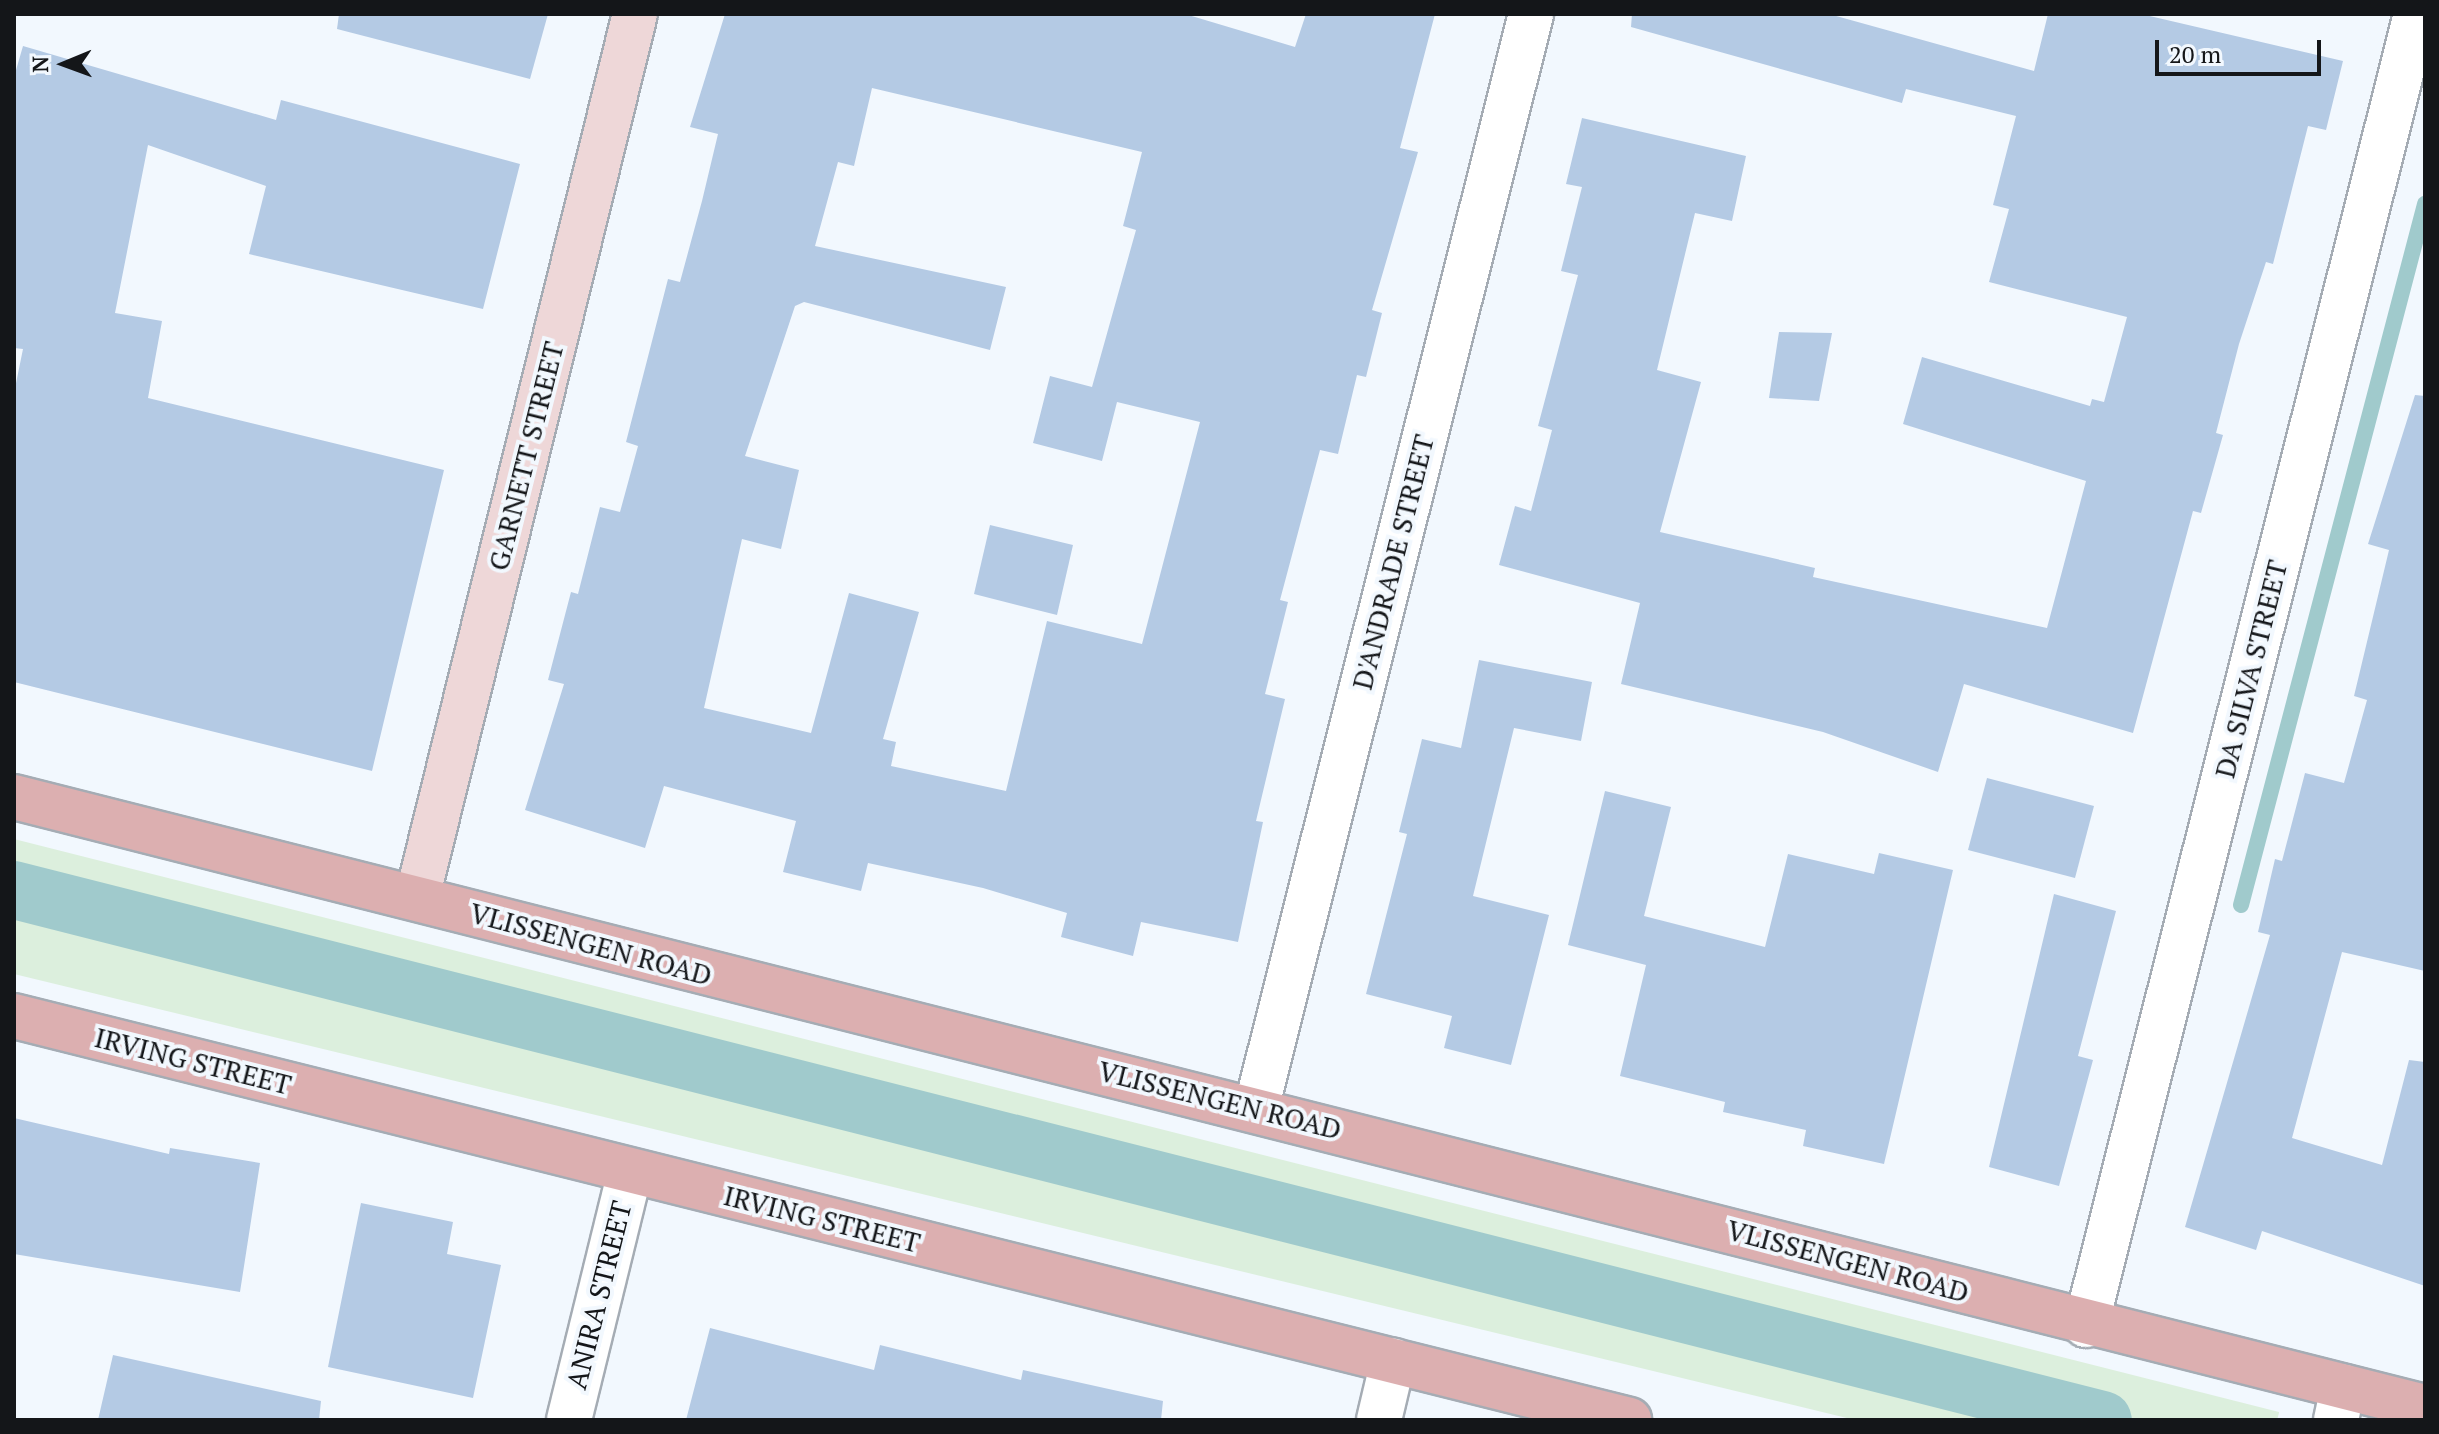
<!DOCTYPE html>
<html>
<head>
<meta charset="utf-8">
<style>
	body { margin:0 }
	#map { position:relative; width:2439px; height:1434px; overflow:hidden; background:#f2f8fe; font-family:"PT Serif",serif }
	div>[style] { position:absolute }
	.green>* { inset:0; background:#dcefdd }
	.stream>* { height:16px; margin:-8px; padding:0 8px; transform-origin:8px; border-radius:8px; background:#a0cacc }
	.canal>* { height:58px; margin:-29px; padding:0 29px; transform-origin:29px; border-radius:29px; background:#a0cacc }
	.building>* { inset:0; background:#b4cae4 }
	.roads { filter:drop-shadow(2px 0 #a5acb4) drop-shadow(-2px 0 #a5acb4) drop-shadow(0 2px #a5acb4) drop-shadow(0 -2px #a5acb4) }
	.street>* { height:44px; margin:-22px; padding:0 22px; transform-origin:22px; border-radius:22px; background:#fff }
	.secondary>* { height:44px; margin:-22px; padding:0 22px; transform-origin:22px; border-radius:22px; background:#eed7d8 }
	.primary>* { height:44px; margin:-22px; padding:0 22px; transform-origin:22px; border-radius:22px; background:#dcafb0 }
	span { translate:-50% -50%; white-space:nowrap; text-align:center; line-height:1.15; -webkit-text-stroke:8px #f2f8fe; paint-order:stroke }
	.street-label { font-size:28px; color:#141619 }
	.frame { position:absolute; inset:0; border:16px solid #141619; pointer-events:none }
	.north { position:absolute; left:24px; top:24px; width:80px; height:80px; -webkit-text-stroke:6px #f2f8fe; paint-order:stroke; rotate:269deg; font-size:22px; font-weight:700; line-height:32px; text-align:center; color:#141619 }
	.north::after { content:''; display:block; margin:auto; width:28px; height:36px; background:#141619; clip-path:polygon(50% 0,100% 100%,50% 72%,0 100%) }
	.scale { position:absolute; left:2155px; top:40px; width:166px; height:36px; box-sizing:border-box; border:4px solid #141619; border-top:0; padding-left:10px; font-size:24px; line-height:28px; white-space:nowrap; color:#141619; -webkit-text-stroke:6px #f2f8fe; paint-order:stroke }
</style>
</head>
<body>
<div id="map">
	<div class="green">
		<div style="clip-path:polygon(14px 839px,2279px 1412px,2279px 1413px,2277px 1420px,1855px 1420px,14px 974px)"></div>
	</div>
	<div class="stream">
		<div style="left:2241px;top:905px;width:725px;rotate:-75.29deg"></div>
	</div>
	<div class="canal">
		<div style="left:14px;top:890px;width:2155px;rotate:14.24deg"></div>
	</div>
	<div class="building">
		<div style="clip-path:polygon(339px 14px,548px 14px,530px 79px,337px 29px)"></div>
		<div style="clip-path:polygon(evenodd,725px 14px,1185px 14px,1295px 47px,1306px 14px,1435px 14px,1400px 148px,1418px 152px,1372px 310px,1382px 313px,1366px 377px,1357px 375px,1338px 454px,1320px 450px,1280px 600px,1288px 602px,1265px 694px,1285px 699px,1256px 821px,1263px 822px,1238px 942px,1141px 922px,1133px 956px,1061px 937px,1067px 913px,983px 888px,868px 863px,861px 891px,783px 872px,796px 821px,664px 786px,645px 848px,525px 810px,564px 684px,548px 680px,571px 592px,578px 594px,600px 507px,620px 512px,638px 446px,626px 442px,668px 279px,680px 282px,702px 201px,718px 134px,690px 127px,725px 14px,872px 88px,1142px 152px,1123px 226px,1136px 230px,1092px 387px,1050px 376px,1033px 443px,1102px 461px,1117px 402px,1200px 422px,1142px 644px,1047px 621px,1006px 791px,891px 766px,896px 742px,883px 739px,919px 612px,849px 593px,811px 733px,704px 708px,742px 539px,781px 549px,799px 470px,745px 456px,795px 306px,804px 302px,990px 350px,1006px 287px,815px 246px,838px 162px,854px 166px,872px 88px)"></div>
		<div style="clip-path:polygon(1632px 14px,1829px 14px,2034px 71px,2048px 14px,2141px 14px,2343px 61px,2326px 130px,2308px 126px,2273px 264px,2266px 262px,2239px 344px,2216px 433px,2223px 435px,2201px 513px,2193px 511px,2133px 733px,1964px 684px,1938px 772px,1823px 732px,1621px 684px,1640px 603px,1499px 565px,1515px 506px,1531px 511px,1552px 430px,1538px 426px,1578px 275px,1561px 271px,1582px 187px,1566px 184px,1582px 118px,1746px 156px,1732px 221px,1695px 213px,1657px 370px,1701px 382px,1660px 532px,1815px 568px,1813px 577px,2047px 628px,2086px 481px,1903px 424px,1922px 357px,2090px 406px,2092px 399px,2104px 402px,2127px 317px,1989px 282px,2009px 209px,1993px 205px,2016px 116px,1906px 89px,1902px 103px,1631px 27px)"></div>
		<div style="clip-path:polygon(23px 46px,276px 120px,281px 100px,520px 164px,483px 309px,249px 254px,266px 186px,148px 145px,115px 313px,162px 321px,148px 398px,444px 470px,372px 771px,14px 682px,14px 393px,23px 349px,14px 348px,14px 77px)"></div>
		<div style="clip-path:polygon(1779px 332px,1832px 333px,1819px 401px,1769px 398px)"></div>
		<div style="clip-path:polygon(2415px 395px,2425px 396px,2425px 971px,2342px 952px,2292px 1138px,2382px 1165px,2409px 1060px,2425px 1062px,2425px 1286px,2262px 1231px,2256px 1250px,2185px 1227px,2270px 935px,2258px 932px,2275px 859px,2282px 861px,2305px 773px,2344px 783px,2367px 700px,2354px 696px,2389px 550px,2368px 544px)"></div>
		<div style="clip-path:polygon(990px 525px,1073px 545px,1057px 615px,974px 594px)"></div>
		<div style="clip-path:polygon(1479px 660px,1592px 682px,1581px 741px,1514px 728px,1473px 896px,1549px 915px,1511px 1065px,1444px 1048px,1452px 1016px,1366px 994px,1407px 834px,1399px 832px,1422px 739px,1461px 748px)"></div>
		<div style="clip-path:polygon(1987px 778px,2094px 806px,2075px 878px,1968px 850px)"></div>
		<div style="clip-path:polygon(1605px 791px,1671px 807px,1644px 916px,1765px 947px,1788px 854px,1874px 874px,1879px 853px,1953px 870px,1884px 1164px,1803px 1146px,1806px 1130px,1723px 1112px,1725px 1102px,1620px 1076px,1646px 965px,1568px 945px)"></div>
		<div style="clip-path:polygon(2054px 894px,2116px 911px,2078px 1056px,2093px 1060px,2059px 1186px,1989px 1167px)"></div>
		<div style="clip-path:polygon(14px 1118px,169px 1154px,170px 1148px,260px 1163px,240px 1292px,14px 1254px)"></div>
		<div style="clip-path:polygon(361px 1203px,453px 1222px,447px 1254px,501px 1265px,473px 1398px,328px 1367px)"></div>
		<div style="clip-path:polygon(710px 1328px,874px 1370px,880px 1345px,1021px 1380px,1023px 1370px,1163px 1401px,1161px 1420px,686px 1420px)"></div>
		<div style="clip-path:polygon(113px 1355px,321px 1401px,319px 1420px,98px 1420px)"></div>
	</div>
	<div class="roads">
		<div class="street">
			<div style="left:1256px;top:1109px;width:1129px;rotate:-75.9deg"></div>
			<div style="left:2086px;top:1325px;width:1352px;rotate:-75.87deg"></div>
			<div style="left:569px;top:1420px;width:256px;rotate:-76.2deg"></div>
			<div style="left:1379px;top:1420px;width:61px;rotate:-76.7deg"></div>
			<div style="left:2336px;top:1420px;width:34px;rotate:-78deg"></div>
		</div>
		<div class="secondary">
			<div style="left:417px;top:898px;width:910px;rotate:-76.15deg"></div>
		</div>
		<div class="primary">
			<div style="left:14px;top:797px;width:2487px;rotate:14.2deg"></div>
			<div style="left:14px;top:1016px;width:1665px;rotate:14.04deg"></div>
		</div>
	</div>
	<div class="street-label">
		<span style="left:526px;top:456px;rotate:-76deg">GARNETT STREET</span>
		<span style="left:1393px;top:562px;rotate:-76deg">D'ANDRADE STREET</span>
		<span style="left:2251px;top:669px;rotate:-76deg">DA SILVA STREET</span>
		<span style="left:591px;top:944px;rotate:15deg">VLISSENGEN ROAD</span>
		<span style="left:193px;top:1061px;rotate:14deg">IRVING STREET</span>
		<span style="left:1220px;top:1100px;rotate:14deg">VLISSENGEN ROAD</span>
		<span style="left:822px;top:1219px;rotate:14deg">IRVING STREET</span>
		<span style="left:1848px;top:1261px;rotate:15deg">VLISSENGEN ROAD</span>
		<span style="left:599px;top:1295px;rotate:-76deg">ANIRA STREET</span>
	</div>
	<div class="frame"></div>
	<div class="north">N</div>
	<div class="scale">20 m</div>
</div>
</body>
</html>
